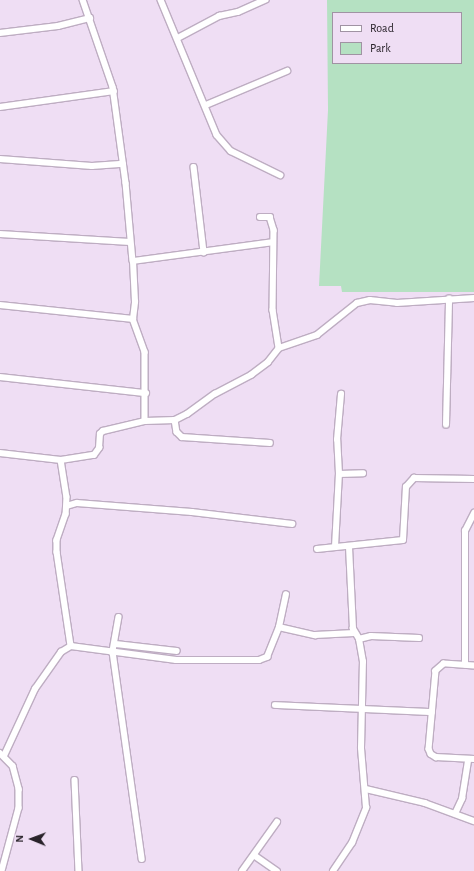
<!DOCTYPE html>
<html>
<head>
<meta charset="utf-8">
<style>
	body { margin:0 }
	#map { position:relative; width:474px; height:871px; overflow:hidden; background:#efdef4; font-family:"Alegreya Sans",sans-serif }
	div>[style] { position:absolute }
	.green>* { inset:0; background:#b5e1c2 }
	.roads { filter:drop-shadow(1px 0 #beadc2) drop-shadow(-1px 0 #beadc2) drop-shadow(0 1px #beadc2) drop-shadow(0 -1px #beadc2) }
	.minor>* { height:5.5px; margin:-2.75px; padding:0 2.75px; transform-origin:2.75px; border-radius:2.75px; background:#fff }
	span { translate:-50% -50%; white-space:nowrap; text-align:center; line-height:1.15; -webkit-text-stroke:3px #efdef4; paint-order:stroke }
	.legend { position:absolute; left:332px; top:12px; width:130px; height:52px; box-sizing:border-box; background:#efdef4; border:1px solid #a093a3; margin:0; padding:5px 7px; list-style:none; font-size:12px; color:#29232a }
	.legend li { display:flex; align-items:center; gap:8px; height:20px }
	.legend b { width:20px; border:1px solid #a093a3 }
	.north { position:absolute; left:12px; top:819px; width:40px; height:40px; -webkit-text-stroke:3px #efdef4; paint-order:stroke; rotate:271deg; font-size:11px; font-weight:700; line-height:16px; text-align:center; color:#29232a }
	.north::after { content:''; display:block; margin:auto; width:14px; height:18px; background:#29232a; clip-path:polygon(50% 0,100% 100%,50% 72%,0 100%) }
</style>
</head>
<body>
<div id="map">
	<div class="green">
		<div style="clip-path:polygon(evenodd,327px 0,474px 0,474px 292px,342px 292px,341px 286px,319px 286px,328px 110px,327px 0,333px 13px,461px 13px,461px 63px,333px 63px,333px 13px)"></div>
	</div>
	<div class="roads">
		<div class="minor">
			<div style="left:83px;top:0;width:92px;rotate:71deg"></div>
			<div style="left:113px;top:87px;width:97px;rotate:82.3deg"></div>
			<div style="left:126px;top:183px;width:78px;rotate:84.9deg"></div>
			<div style="left:133px;top:261px;width:141px;rotate:-7.7deg"></div>
			<div style="left:161px;top:0;width:146px;rotate:67.5deg"></div>
			<div style="left:217px;top:135px;width:21px;rotate:49deg"></div>
			<div style="left:231px;top:151px;width:55px;rotate:26.1deg"></div>
			<div style="left:0;top:33px;width:58px;rotate:-6.9deg"></div>
			<div style="left:58px;top:26px;width:33px;rotate:-14deg"></div>
			<div style="left:178px;top:38px;width:47px;rotate:-28.2deg"></div>
			<div style="left:219px;top:16px;width:19px;rotate:-12deg"></div>
			<div style="left:238px;top:12px;width:30px;rotate:-24deg"></div>
			<div style="left:206px;top:105px;width:88px;rotate:-22.8deg"></div>
			<div style="left:0;top:107px;width:115px;rotate:-8deg"></div>
			<div style="left:0;top:159px;width:92px;rotate:4.4deg"></div>
			<div style="left:92px;top:166px;width:31px;rotate:-4deg"></div>
			<div style="left:194px;top:167px;width:86px;rotate:83.3deg"></div>
			<div style="left:260px;top:217px;width:10px"></div>
			<div style="left:270px;top:217px;width:14px;rotate:73deg"></div>
			<div style="left:274px;top:230px;width:80px;rotate:90.7deg"></div>
			<div style="left:273px;top:310px;width:38px;rotate:81deg"></div>
			<div style="left:0;top:234px;width:130px;rotate:3.5deg"></div>
			<div style="left:0;top:305px;width:134px;rotate:6deg"></div>
			<div style="left:133px;top:319px;width:17px;rotate:-83deg"></div>
			<div style="left:135px;top:302px;width:41px;rotate:-92.8deg"></div>
			<div style="left:133px;top:319px;width:35px;rotate:70deg"></div>
			<div style="left:145px;top:352px;width:69px;rotate:90deg"></div>
			<div style="left:0;top:377px;width:147px;rotate:6.3deg"></div>
			<div style="left:175px;top:420px;width:12px;rotate:81deg"></div>
			<div style="left:177px;top:432px;width:7px;rotate:45deg"></div>
			<div style="left:182px;top:437px;width:88px;rotate:3.9deg"></div>
			<div style="left:446px;top:425px;width:126px;rotate:-88.6deg"></div>
			<div style="left:0;top:453px;width:61px;rotate:6.5deg"></div>
			<div style="left:61px;top:460px;width:33px;rotate:-9deg"></div>
			<div style="left:94px;top:455px;width:9px;rotate:-54deg"></div>
			<div style="left:99px;top:448px;width:14px;rotate:-86deg"></div>
			<div style="left:100px;top:434px;width:4px;rotate:-45deg"></div>
			<div style="left:103px;top:431px;width:43px;rotate:-13.4deg"></div>
			<div style="left:145px;top:421px;width:30px;rotate:-2deg"></div>
			<div style="left:175px;top:420px;width:13px;rotate:-27deg"></div>
			<div style="left:187px;top:414px;width:34px;rotate:-36deg"></div>
			<div style="left:215px;top:394px;width:41px;rotate:-27.8deg"></div>
			<div style="left:251px;top:375px;width:21px;rotate:-37deg"></div>
			<div style="left:268px;top:362px;width:18px;rotate:-52deg"></div>
			<div style="left:279px;top:348px;width:40px;rotate:-18.9deg"></div>
			<div style="left:317px;top:335px;width:51px;rotate:-38.7deg"></div>
			<div style="left:357px;top:303px;width:13px;rotate:-13deg"></div>
			<div style="left:370px;top:300px;width:27px;rotate:6deg"></div>
			<div style="left:397px;top:303px;width:77px;rotate:-3.7deg"></div>
			<div style="left:61px;top:460px;width:37px;rotate:81deg"></div>
			<div style="left:67px;top:497px;width:17px;rotate:93deg"></div>
			<div style="left:66px;top:514px;width:28px;rotate:109deg"></div>
			<div style="left:57px;top:540px;width:12px;rotate:90deg"></div>
			<div style="left:57px;top:552px;width:95px;rotate:81.5deg"></div>
			<div style="left:339px;top:474px;width:24px;rotate:-2deg"></div>
			<div style="left:67px;top:506px;width:10px;rotate:-17deg"></div>
			<div style="left:77px;top:503px;width:115px;rotate:4.5deg"></div>
			<div style="left:192px;top:512px;width:101px;rotate:6.8deg"></div>
			<div style="left:335px;top:547px;width:73px;rotate:-86.9deg"></div>
			<div style="left:339px;top:474px;width:34px;rotate:-93deg"></div>
			<div style="left:337px;top:440px;width:46px;rotate:-85deg"></div>
			<div style="left:317px;top:549px;width:86px;rotate:-6deg"></div>
			<div style="left:403px;top:540px;width:53px;rotate:-86.8deg"></div>
			<div style="left:406px;top:487px;width:12px;rotate:-48deg"></div>
			<div style="left:414px;top:478px;width:60px;rotate:1deg"></div>
			<div style="left:119px;top:617px;width:36px;rotate:100deg"></div>
			<div style="left:113px;top:652px;width:209px;rotate:82deg"></div>
			<div style="left:279px;top:627px;width:33px;rotate:-78deg"></div>
			<div style="left:359px;top:639px;width:12px;rotate:-14deg"></div>
			<div style="left:371px;top:636px;width:48px;rotate:2.4deg"></div>
			<div style="left:116px;top:644px;width:61px;rotate:6.5deg"></div>
			<div style="left:465px;top:665px;width:134px;rotate:-90deg"></div>
			<div style="left:465px;top:531px;width:20px;rotate:-63deg"></div>
			<div style="left:474px;top:666px;width:30px;rotate:-176deg"></div>
			<div style="left:444px;top:664px;width:11px;rotate:139deg"></div>
			<div style="left:436px;top:671px;width:78px;rotate:95.1deg"></div>
			<div style="left:429px;top:749px;width:5px;rotate:68deg"></div>
			<div style="left:431px;top:754px;width:6px;rotate:31deg"></div>
			<div style="left:436px;top:757px;width:38px;rotate:3deg"></div>
			<div style="left:275px;top:705px;width:157px;rotate:2.6deg"></div>
			<div style="left:0;top:753px;width:18px;rotate:45deg"></div>
			<div style="left:13px;top:766px;width:24px;rotate:75deg"></div>
			<div style="left:19px;top:789px;width:19px;rotate:90deg"></div>
			<div style="left:19px;top:808px;width:65px;rotate:105.1deg"></div>
			<div style="left:4px;top:756px;width:74px;rotate:-65.2deg"></div>
			<div style="left:35px;top:689px;width:45px;rotate:-54.9deg"></div>
			<div style="left:61px;top:652px;width:12px;rotate:-31deg"></div>
			<div style="left:71px;top:646px;width:106px;rotate:7.6deg"></div>
			<div style="left:176px;top:660px;width:83px"></div>
			<div style="left:259px;top:660px;width:9px;rotate:-21deg"></div>
			<div style="left:267px;top:657px;width:32px;rotate:-68deg"></div>
			<div style="left:279px;top:627px;width:37px;rotate:13deg"></div>
			<div style="left:315px;top:635px;width:39px;rotate:-3deg"></div>
			<div style="left:75px;top:780px;width:91px;rotate:87.5deg"></div>
			<div style="left:366px;top:789px;width:61px;rotate:13.3deg"></div>
			<div style="left:425px;top:803px;width:52px;rotate:20.2deg"></div>
			<div style="left:455px;top:814px;width:17px;rotate:-65deg"></div>
			<div style="left:462px;top:799px;width:39px;rotate:-81deg"></div>
			<div style="left:254px;top:855px;width:28px;rotate:35deg"></div>
			<div style="left:242px;top:871px;width:60px;rotate:-54.5deg"></div>
			<div style="left:333px;top:871px;width:34px;rotate:-56deg"></div>
			<div style="left:352px;top:843px;width:38px;rotate:-68deg"></div>
			<div style="left:366px;top:808px;width:60px;rotate:-94.8deg"></div>
			<div style="left:361px;top:748px;width:86px;rotate:-88.7deg"></div>
			<div style="left:363px;top:662px;width:23px;rotate:-100deg"></div>
			<div style="left:359px;top:639px;width:12px;rotate:-121deg"></div>
			<div style="left:353px;top:629px;width:82px;rotate:-92.8deg"></div>
		</div>
	</div>
	<ul class="legend">
	<li><b style="height:5px;background:#fff"></b>Road</li>
	<li><b style="height:11px;background:#b5e1c2"></b>Park</li>
	</ul>
	<div class="north">N</div>
</div>
</body>
</html>
